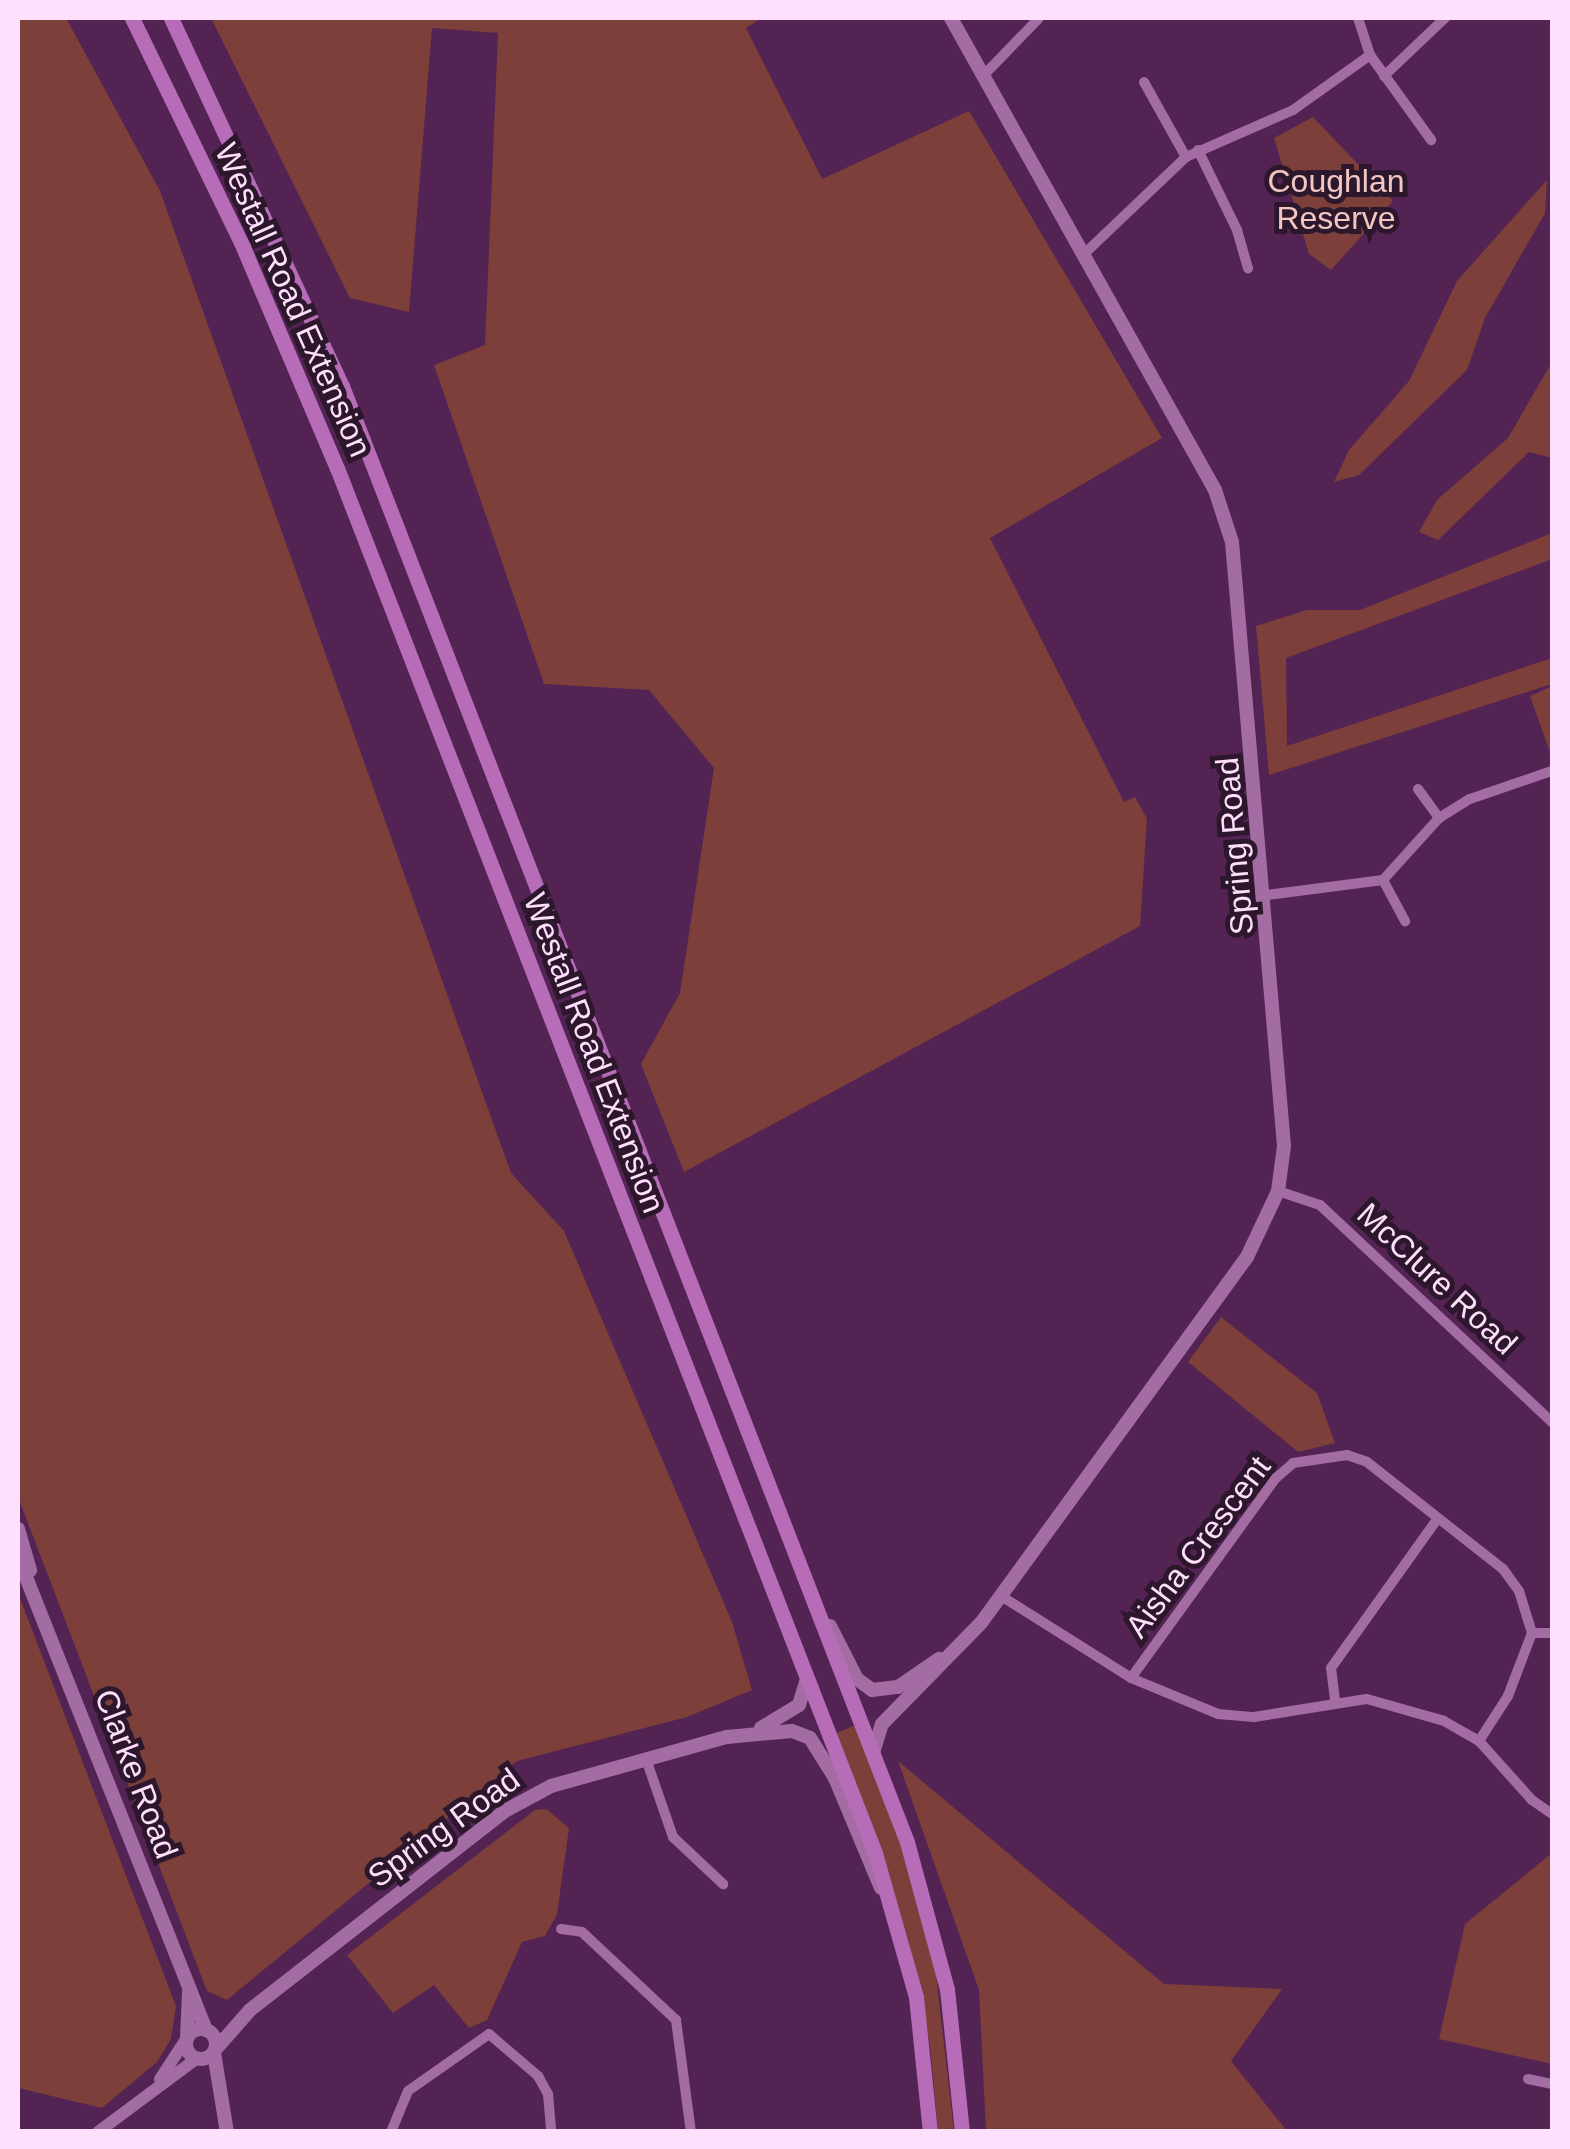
<!DOCTYPE html>
<html>
<head>
<meta charset="utf-8">
<style>
	body { margin:0 }
	#map { position:relative; width:1570px; height:2149px; overflow:hidden; background:#532354; font-family:Arial,sans-serif }
	div>[style] { position:absolute }
	.green>* { inset:0; background:#7c3f39 }
	.minor>* { height:10px; margin:-5px; padding:0 5px; transform-origin:5px; border-radius:5px; background:#a36da3 }
	.tertiary>* { height:12px; margin:-6px; padding:0 6px; transform-origin:6px; border-radius:6px; background:#a36da3 }
	.secondary>* { height:14px; margin:-7px; padding:0 7px; transform-origin:7px; border-radius:7px; background:#a36da3 }
	.secondary>.ring { margin:-7px; padding:0; box-sizing:content-box; background:none; border:14px solid #a36da3; border-radius:50% }
	.trunk>* { height:15px; margin:-7.5px; padding:0 7.5px; transform-origin:7.5px; border-radius:7.5px; background:#b76cb8 }
	span { translate:-50% -50%; white-space:nowrap; text-align:center; line-height:1.15; -webkit-text-stroke:10px #2d172d; paint-order:stroke }
	.park-label { font-size:32px; color:#f2c7c2 }
	.street-label { font-size:32px; color:#fee0fd }
	.frame { position:absolute; inset:0; border:20px solid #fee0fd; pointer-events:none }
</style>
</head>
<body>
<div id="map">
	<div class="green">
		<div style="clip-path:polygon(18px 18px,66px 18px,160px 191px,511px 1173px,564px 1231px,732px 1622px,752px 1690px,687px 1717px,517px 1761px,227px 2000px,207px 1991px,18px 1497px)"></div>
		<div style="clip-path:polygon(211px 18px,762px 18px,746px 28px,822px 179px,969px 111px,1162px 438px,990px 538px,1124px 802px,1135px 797px,1147px 819px,1140px 926px,684px 1172px,641px 1064px,680px 993px,714px 768px,649px 690px,544px 684px,434px 365px,485px 345px,498px 33px,432px 28px,409px 312px,350px 298px)"></div>
		<div style="clip-path:polygon(1313px 117px,1393px 201px,1331px 270px,1309px 254px,1274px 138px)"></div>
		<div style="clip-path:polygon(1547px 180px,1545px 213px,1485px 318px,1467px 370px,1359px 475px,1334px 482px,1349px 450px,1409px 381px,1457px 281px)"></div>
		<div style="clip-path:polygon(1552px 362px,1552px 458px,1529px 452px,1438px 540px,1419px 532px,1437px 500px,1508px 438px)"></div>
		<div style="clip-path:polygon(1552px 533px,1552px 559px,1286px 658px,1287px 746px,1552px 658px,1552px 684px,1269px 775px,1256px 626px,1307px 610px,1360px 610px)"></div>
		<div style="clip-path:polygon(1552px 686px,1552px 758px,1530px 696px)"></div>
		<div style="clip-path:polygon(1221px 1317px,1317px 1393px,1335px 1443px,1298px 1452px,1188px 1362px)"></div>
		<div style="clip-path:polygon(18px 1593px,176px 2006px,171px 2039px,157px 2062px,102px 2108px,18px 2088px)"></div>
		<div style="clip-path:polygon(856px 1725px,902px 1845px,936px 1975px,954px 2131px,938px 2131px,930px 2046px,908px 1939px,834px 1734px)"></div>
		<div style="clip-path:polygon(898px 1761px,1164px 1984px,1282px 1989px,1231px 2061px,1287px 2131px,986px 2131px,979px 1990px)"></div>
		<div style="clip-path:polygon(546px 1809px,569px 1828px,557px 1914px,545px 1936px,522px 1942px,487px 2020px,469px 2028px,434px 1985px,393px 2013px,347px 1955px,535px 1810px)"></div>
		<div style="clip-path:polygon(1552px 1853px,1552px 2064px,1439px 2039px,1465px 1924px)"></div>
	</div>
	<div class="minor">
		<div style="left:1358px;top:18px;width:39px;rotate:72deg"></div>
		<div style="left:1370px;top:55px;width:105px;rotate:54.3deg"></div>
		<div style="left:984px;top:75px;width:79px;rotate:-46deg"></div>
		<div style="left:1384px;top:76px;width:84px;rotate:-43.6deg"></div>
		<div style="left:1144px;top:82px;width:86px;rotate:60.8deg"></div>
		<div style="left:1198px;top:150px;width:89px;rotate:64deg"></div>
		<div style="left:1237px;top:230px;width:40px;rotate:74deg"></div>
		<div style="left:1084px;top:254px;width:141px;rotate:-43.6deg"></div>
		<div style="left:1186px;top:157px;width:117px;rotate:-23.7deg"></div>
		<div style="left:1293px;top:110px;width:95px;rotate:-35.5deg"></div>
		<div style="left:1418px;top:789px;width:36px;rotate:54deg"></div>
		<div style="left:1383px;top:880px;width:47px;rotate:61.8deg"></div>
		<div style="left:1267px;top:895px;width:117px;rotate:-7.4deg"></div>
		<div style="left:1383px;top:880px;width:84px;rotate:-47.9deg"></div>
		<div style="left:1439px;top:818px;width:36px;rotate:-32deg"></div>
		<div style="left:1470px;top:799px;width:87px;rotate:-18.9deg"></div>
		<div style="left:1278px;top:1191px;width:44px;rotate:18.4deg"></div>
		<div style="left:1320px;top:1205px;width:318px;rotate:43.1deg"></div>
		<div style="left:1001px;top:1596px;width:154px;rotate:32.2deg"></div>
		<div style="left:1131px;top:1678px;width:94px;rotate:22.5deg"></div>
		<div style="left:1218px;top:1714px;width:36px;rotate:5deg"></div>
		<div style="left:1254px;top:1717px;width:114px;rotate:-9.1deg"></div>
		<div style="left:1367px;top:1699px;width:80px;rotate:15.9deg"></div>
		<div style="left:1444px;top:1721px;width:40px;rotate:29.7deg"></div>
		<div style="left:1479px;top:1741px;width:79px;rotate:48.1deg"></div>
		<div style="left:1532px;top:1800px;width:24px;rotate:35deg"></div>
		<div style="left:1532px;top:1633px;width:20px"></div>
		<div style="left:1131px;top:1678px;width:247px;rotate:-54.1deg"></div>
		<div style="left:1276px;top:1478px;width:23px;rotate:-41deg"></div>
		<div style="left:1293px;top:1463px;width:55px;rotate:-8.4deg"></div>
		<div style="left:1347px;top:1455px;width:21px;rotate:19deg"></div>
		<div style="left:1367px;top:1462px;width:173px;rotate:38.2deg"></div>
		<div style="left:1503px;top:1569px;width:27px;rotate:54deg"></div>
		<div style="left:1519px;top:1591px;width:44px;rotate:72.8deg"></div>
		<div style="left:1532px;top:1633px;width:67px;rotate:110.9deg"></div>
		<div style="left:1508px;top:1696px;width:54px;rotate:122.8deg"></div>
		<div style="left:1335px;top:1700px;width:32px;rotate:-97deg"></div>
		<div style="left:1331px;top:1668px;width:184px;rotate:-54.5deg"></div>
		<div style="left:646px;top:1759px;width:83px;rotate:70.9deg"></div>
		<div style="left:673px;top:1837px;width:69px;rotate:43.2deg"></div>
		<div style="left:561px;top:1929px;width:21px;rotate:8deg"></div>
		<div style="left:582px;top:1932px;width:129px;rotate:43.1deg"></div>
		<div style="left:676px;top:2020px;width:113px;rotate:82.4deg"></div>
		<div style="left:1528px;top:2079px;width:25px;rotate:12deg"></div>
		<div style="left:391px;top:2132px;width:44px;rotate:-67.5deg"></div>
		<div style="left:408px;top:2091px;width:99px;rotate:-35.1deg"></div>
		<div style="left:489px;top:2034px;width:65px;rotate:40.6deg"></div>
		<div style="left:538px;top:2076px;width:21px;rotate:61deg"></div>
		<div style="left:548px;top:2094px;width:38px;rotate:85deg"></div>
	</div>
	<div class="tertiary">
		<div style="left:160px;top:2079px;width:45px;rotate:-56.7deg"></div>
		<div style="left:98px;top:2132px;width:122px;rotate:-36.7deg"></div>
	</div>
	<div class="secondary">
		<div style="left:18px;top:1529px;width:43px;rotate:73.7deg"></div>
		<div style="left:18px;top:1557px;width:509px;rotate:68.32deg"></div>
		<div style="left:830px;top:1626px;width:59px;rotate:63deg"></div>
		<div style="left:857px;top:1679px;width:19px;rotate:36deg"></div>
		<div style="left:872px;top:1690px;width:26px;rotate:-7deg"></div>
		<div style="left:898px;top:1687px;width:50px;rotate:-34.3deg"></div>
		<div style="left:761px;top:1728px;width:44px;rotate:-31.2deg"></div>
		<div style="left:799px;top:1705px;width:28px;rotate:-73deg"></div>
		<div style="left:873px;top:1753px;width:30px;rotate:-73deg"></div>
		<div style="left:882px;top:1724px;width:141px;rotate:-45.6deg"></div>
		<div style="left:981px;top:1623px;width:452px;rotate:-54deg"></div>
		<div style="left:1247px;top:1257px;width:73px;rotate:-64.8deg"></div>
		<div style="left:1278px;top:1191px;width:45px;rotate:-82.4deg"></div>
		<div style="left:1284px;top:1146px;width:606px;rotate:-94.92deg"></div>
		<div style="left:1232px;top:542px;width:55px;rotate:-108.1deg"></div>
		<div style="left:1215px;top:490px;width:541px;rotate:-119.22deg"></div>
		<div class="ring" style="left:186px;top:2029px;width:16px;height:16px"></div>
		<div style="left:187px;top:2038px;width:46px;rotate:-87.5deg"></div>
		<div style="left:215px;top:2050px;width:53px;rotate:-48.8deg"></div>
		<div style="left:250px;top:2010px;width:321px;rotate:-38deg"></div>
		<div style="left:503px;top:1812px;width:55px;rotate:-28.4deg"></div>
		<div style="left:551px;top:1786px;width:183px;rotate:-15.6deg"></div>
		<div style="left:727px;top:1737px;width:65px;rotate:-5.3deg"></div>
		<div style="left:792px;top:1731px;width:19px;rotate:21deg"></div>
		<div style="left:810px;top:1738px;width:47px;rotate:58deg"></div>
		<div style="left:835px;top:1778px;width:119px;rotate:67.3deg"></div>
		<div style="left:214px;top:2053px;width:80px;rotate:80.7deg"></div>
	</div>
	<div class="trunk">
		<div style="left:132px;top:18px;width:254px;rotate:64.1deg"></div>
		<div style="left:243px;top:247px;width:240px;rotate:67deg"></div>
		<div style="left:337px;top:468px;width:1486px;rotate:68.77deg"></div>
		<div style="left:875px;top:1853px;width:150px;rotate:74.1deg"></div>
		<div style="left:916px;top:1997px;width:136px;rotate:84.1deg"></div>
		<div style="left:171px;top:18px;width:406px;rotate:65.1deg"></div>
		<div style="left:342px;top:386px;width:1562px;rotate:68.79deg"></div>
		<div style="left:907px;top:1842px;width:152px;rotate:74.8deg"></div>
		<div style="left:947px;top:1989px;width:144px;rotate:84deg"></div>
	</div>
	<div class="park-label">
		<span style="left:1336px;top:200px">Coughlan<br>Reserve</span>
	</div>
	<div class="street-label">
		<span style="left:293px;top:300px;rotate:66deg">Westall Road Extension</span>
		<span style="left:1235px;top:846px;rotate:-95deg">Spring Road</span>
		<span style="left:594px;top:1053px;rotate:69deg">Westall Road Extension</span>
		<span style="left:1437px;top:1279px;rotate:43deg">McClure Road</span>
		<span style="left:1198px;top:1547px;rotate:-53deg">Aisha Crescent</span>
		<span style="left:136px;top:1774px;rotate:69deg">Clarke Road</span>
		<span style="left:444px;top:1828px;rotate:-36deg">Spring Road</span>
	</div>
	<div class="frame"></div>
</div>
</body>
</html>
